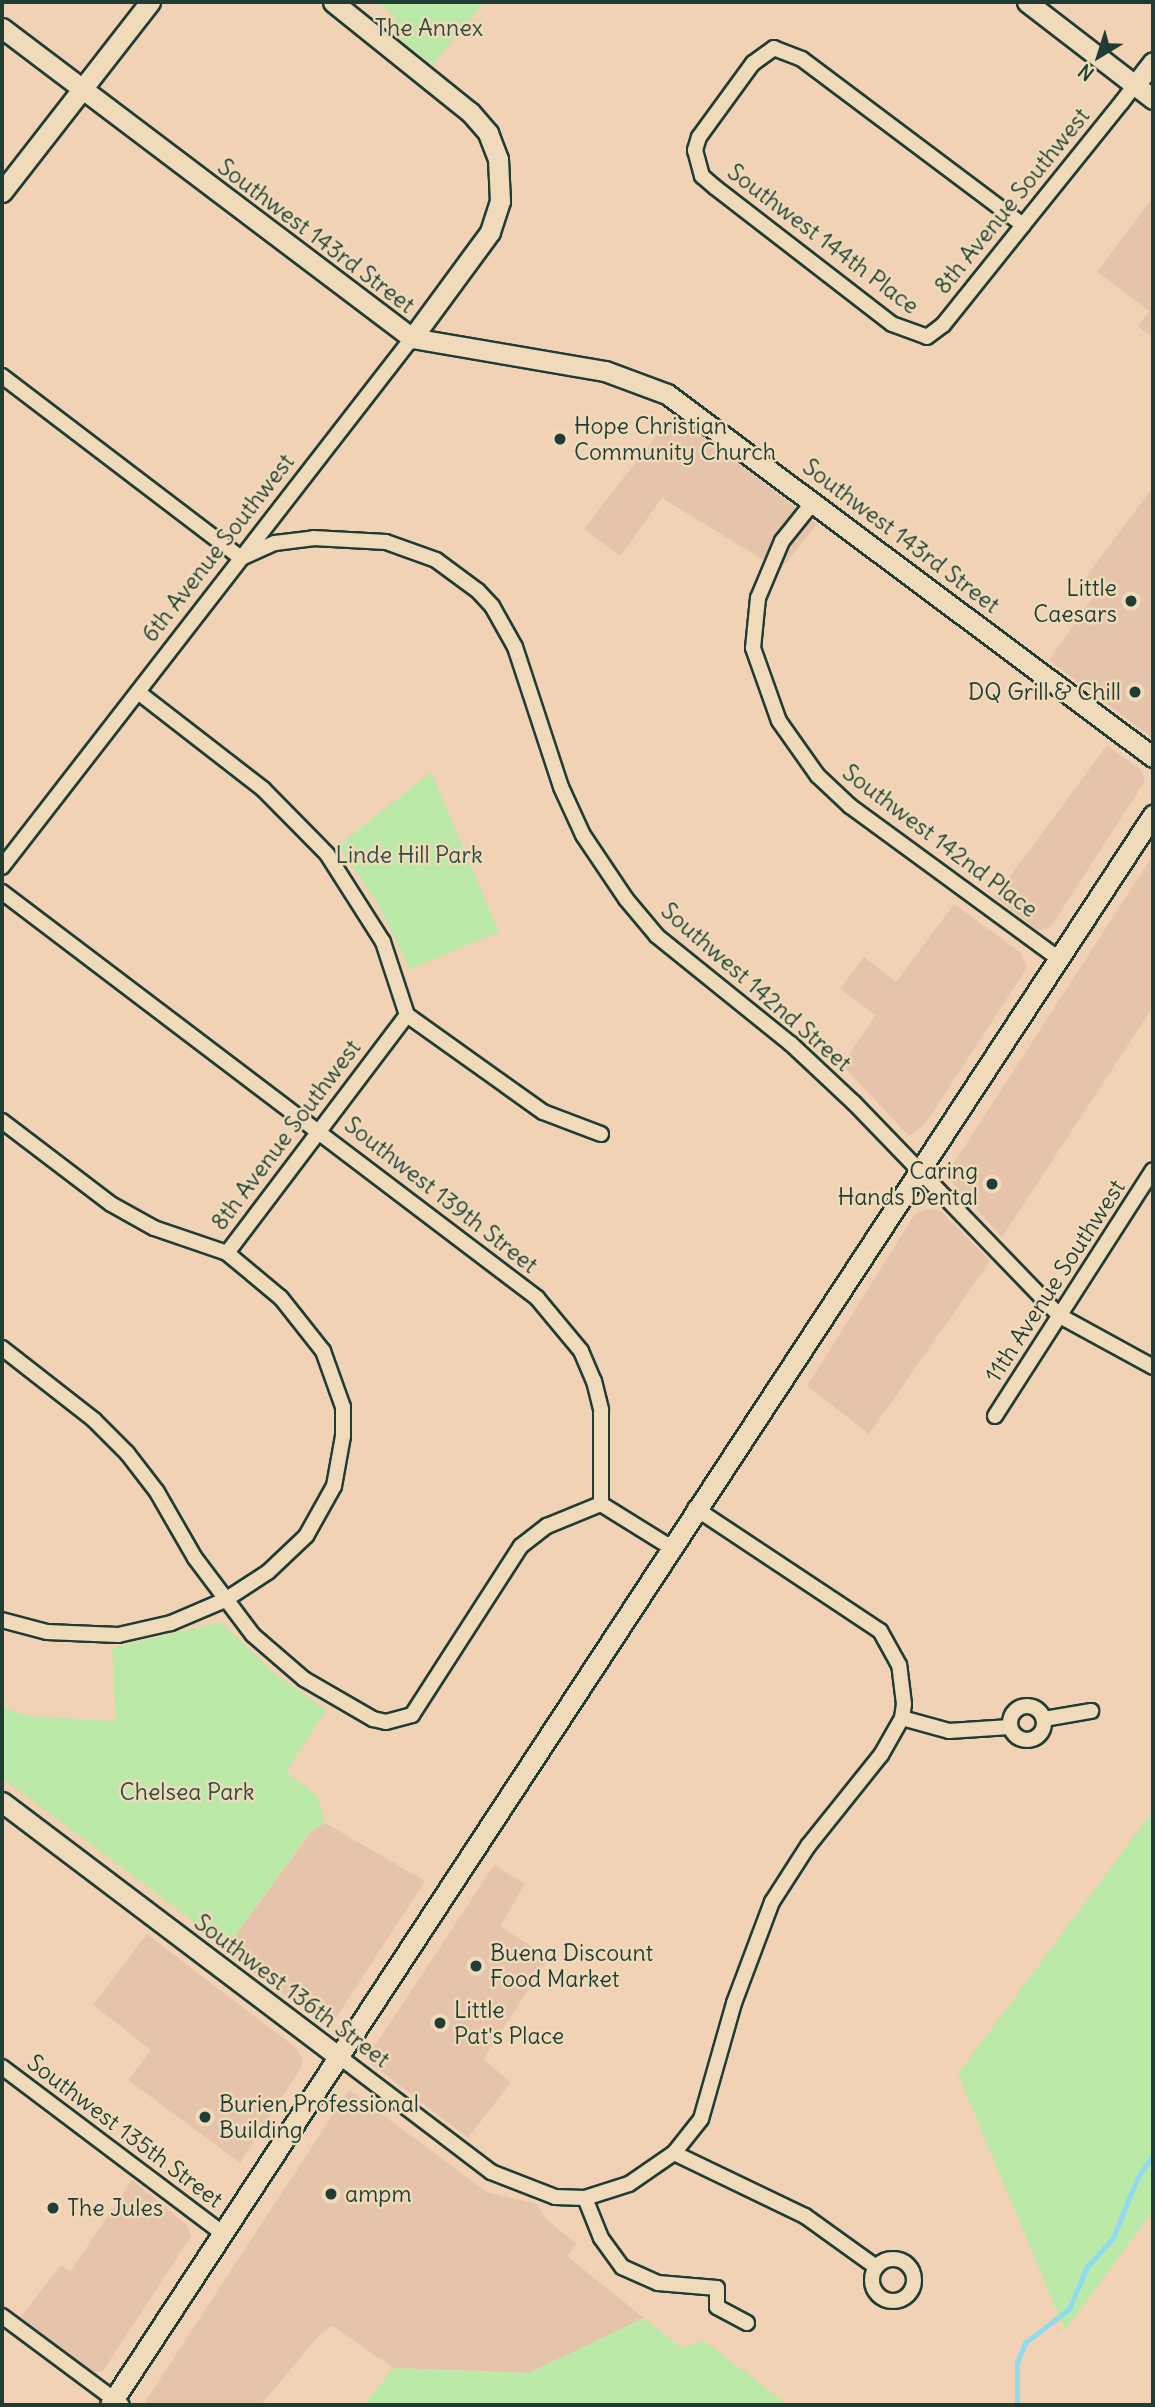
<!DOCTYPE html>
<html>
<head>
<meta charset="utf-8">
<style>
	body { margin:0 }
	#map { position:relative; width:1155px; height:2407px; overflow:hidden; background:#f1d2b4; font-family:Delius,sans-serif }
	div>[style] { position:absolute }
	.built>* { inset:0; background:#e6c4ab }
	.green>* { inset:0; background:#bbe9a7 }
	.stream>* { height:4.5px; margin:-2.25px; padding:0 2.25px; transform-origin:2.25px; border-radius:2.25px; background:#8fdbf0 }
	.roads { filter:drop-shadow(2px 0 #1f3d34) drop-shadow(-2px 0 #1f3d34) drop-shadow(0 2px #1f3d34) drop-shadow(0 -2px #1f3d34) }
	.street>* { height:14px; margin:-7px; padding:0 7px; transform-origin:7px; border-radius:7px; background:#efdbb9 }
	.street>.ring { margin:-7px; padding:0; box-sizing:content-box; background:none; border:14px solid #efdbb9; border-radius:50% }
	.secondary>* { height:19px; margin:-9.5px; padding:0 9.5px; transform-origin:9.5px; border-radius:9.5px; background:#efdbb9 }
	.dots>* { width:19px; height:19px; translate:-50% -50%; box-sizing:border-box; border:4px solid #efdbb9; border-radius:50% }
	span { translate:-50% -50%; white-space:nowrap; text-align:center; line-height:1.15; -webkit-text-stroke:5px #efdbb9; paint-order:stroke }
	.park-label { font-size:23px; color:#2f4e40 }
	.street-label { font-size:23px; color:#1f3d34 }
	.poi-label { font-size:23px; color:#1f3d34 }
	.left { translate:0 -50%; text-align:left }
	.right { translate:-100% -50%; text-align:right }
	.frame { position:absolute; inset:0; border:4px solid #1f3d34; pointer-events:none }
	.north { position:absolute; left:1064px; top:21px; width:70px; height:70px; -webkit-text-stroke:5px #efdbb9; paint-order:stroke; rotate:218deg; font-size:19px; font-weight:700; line-height:28px; text-align:center; color:#1f3d34 }
	.north::after { content:''; display:block; margin:auto; width:24px; height:32px; background:#1f3d34; clip-path:polygon(50% 0,100% 100%,50% 72%,0 100%) }
</style>
</head>
<body>
<div id="map">
	<div class="built">
		<div style="clip-path:polygon(1153px 197px,1153px 338px,1138px 326px,1149px 311px,1097px 272px)"></div>
		<div style="clip-path:polygon(673px 414px,817px 524px,780px 570px,662px 498px,620px 556px,584px 529px)"></div>
		<div style="clip-path:polygon(1153px 487px,1153px 739px,1049px 660px,1099px 588px,1087px 578px,1090px 571px)"></div>
		<div style="clip-path:polygon(1107px 745px,1140px 769px,1145px 781px,1050px 928px,1037px 930px,995px 897px)"></div>
		<div style="clip-path:polygon(1153px 855px,1153px 1007px,1002px 1237px,951px 1181px,950px 1169px)"></div>
		<div style="clip-path:polygon(954px 904px,1021px 953px,1027px 968px,925px 1124px,909px 1136px,842px 1065px,876px 1015px,840px 989px,864px 957px,896px 982px)"></div>
		<div style="clip-path:polygon(929px 1209px,941px 1211px,990px 1261px,869px 1434px,807px 1386px,915px 1214px)"></div>
		<div style="clip-path:polygon(325px 1823px,425px 1881px,336px 2018px,327px 2021px,318px 2019px,224px 1951px,311px 1832px)"></div>
		<div style="clip-path:polygon(494px 1865px,525px 1884px,500px 1926px,549px 1958px,483px 2059px,511px 2082px,468px 2138px,369px 2062px,369px 2055px)"></div>
		<div style="clip-path:polygon(147px 1934px,296px 2048px,302px 2058px,302px 2066px,240px 2163px,128px 2080px,151px 2050px,93px 2005px)"></div>
		<div style="clip-path:polygon(349px 2090px,487px 2192px,537px 2204px,546px 2219px,577px 2244px,567px 2256px,644px 2318px,529px 2373px,393px 2368px,333px 2326px,321px 2333px,261px 2405px,143px 2405px)"></div>
		<div style="clip-path:polygon(132px 2180px,187px 2225px,191px 2236px,103px 2371px,91px 2372px,19px 2319px,61px 2265px,70px 2272px)"></div>
	</div>
	<div class="green">
		<div style="clip-path:polygon(377px 2px,484px 2px,433px 65px,387px 29px,396px 17px)"></div>
		<div style="clip-path:polygon(431px 772px,499px 932px,410px 969px,378px 904px,338px 846px)"></div>
		<div style="clip-path:polygon(221px 1622px,274px 1673px,326px 1710px,286px 1772px,317px 1796px,325px 1823px,310px 1832px,227px 1946px,2px 1778px,2px 1706px,26px 1716px,116px 1721px,112px 1648px)"></div>
		<div style="clip-path:polygon(1153px 1811px,1153px 2211px,1065px 2330px,958px 2074px)"></div>
		<div style="clip-path:polygon(644px 2318px,682px 2348px,704px 2341px,788px 2405px,364px 2405px,393px 2368px,529px 2373px)"></div>
	</div>
	<div class="stream">
		<div style="left:1017px;top:2405px;width:42px;rotate:-90deg"></div>
		<div style="left:1017px;top:2363px;width:22px;rotate:-68deg"></div>
		<div style="left:1025px;top:2343px;width:56px;rotate:-37.7deg"></div>
		<div style="left:1069px;top:2309px;width:46px;rotate:-66.8deg"></div>
		<div style="left:1087px;top:2267px;width:39px;rotate:-48deg"></div>
		<div style="left:1113px;top:2238px;width:64px;rotate:-67.9deg"></div>
		<div style="left:1137px;top:2179px;width:29px;rotate:-56deg"></div>
	</div>
	<div class="roads">
		<div class="street">
			<div style="left:1023px;top:225px;width:276px;rotate:-143.1deg"></div>
			<div style="left:802px;top:59px;width:30px;rotate:-159deg"></div>
			<div style="left:774px;top:48px;width:26px;rotate:144deg"></div>
			<div style="left:753px;top:63px;width:92px;rotate:126.1deg"></div>
			<div style="left:699px;top:137px;width:14px;rotate:107deg"></div>
			<div style="left:695px;top:150px;width:27px;rotate:75deg"></div>
			<div style="left:702px;top:176px;width:18px;rotate:41deg"></div>
			<div style="left:716px;top:188px;width:222px;rotate:37.7deg"></div>
			<div style="left:892px;top:324px;width:37px;rotate:20deg"></div>
			<div style="left:927px;top:337px;width:20px;rotate:-37deg"></div>
			<div style="left:943px;top:325px;width:128px;rotate:-51.3deg"></div>
			<div style="left:1023px;top:225px;width:158px;rotate:-51.2deg"></div>
			<div style="left:1122px;top:102px;width:21px;rotate:-53deg"></div>
			<div style="left:2px;top:376px;width:300px;rotate:37.3deg"></div>
			<div style="left:241px;top:558px;width:37px;rotate:-24deg"></div>
			<div style="left:275px;top:543px;width:38px;rotate:-7deg"></div>
			<div style="left:313px;top:538px;width:73px;rotate:3.1deg"></div>
			<div style="left:386px;top:542px;width:53px;rotate:19.8deg"></div>
			<div style="left:436px;top:560px;width:52px;rotate:36.4deg"></div>
			<div style="left:478px;top:591px;width:21px;rotate:47deg"></div>
			<div style="left:492px;top:606px;width:47px;rotate:60.7deg"></div>
			<div style="left:515px;top:647px;width:147px;rotate:71.8deg"></div>
			<div style="left:561px;top:787px;width:53px;rotate:65.4deg"></div>
			<div style="left:583px;top:835px;width:77px;rotate:56.1deg"></div>
			<div style="left:626px;top:899px;width:48px;rotate:50deg"></div>
			<div style="left:657px;top:936px;width:172px;rotate:38.9deg"></div>
			<div style="left:791px;top:1044px;width:86px;rotate:43.1deg"></div>
			<div style="left:854px;top:1103px;width:296px;rotate:46deg"></div>
			<div style="left:1060px;top:1316px;width:106px;rotate:28.7deg"></div>
			<div style="left:814px;top:501px;width:51px;rotate:128.7deg"></div>
			<div style="left:782px;top:541px;width:62px;rotate:112.8deg"></div>
			<div style="left:758px;top:598px;width:50px;rotate:95.7deg"></div>
			<div style="left:753px;top:648px;width:77px;rotate:70.4deg"></div>
			<div style="left:779px;top:721px;width:67px;rotate:54.7deg"></div>
			<div style="left:818px;top:776px;width:44px;rotate:43.2deg"></div>
			<div style="left:850px;top:806px;width:259px;rotate:36.2deg"></div>
			<div style="left:138px;top:692px;width:158px;rotate:37.8deg"></div>
			<div style="left:263px;top:789px;width:91px;rotate:45.4deg"></div>
			<div style="left:327px;top:854px;width:104px;rotate:57.5deg"></div>
			<div style="left:383px;top:942px;width:77px;rotate:71.8deg"></div>
			<div style="left:407px;top:1015px;width:167px;rotate:35.5deg"></div>
			<div style="left:543px;top:1112px;width:62px;rotate:20.8deg"></div>
			<div style="left:2px;top:867px;width:669px;rotate:-52.22deg"></div>
			<div style="left:2px;top:892px;width:672px;rotate:37.19deg"></div>
			<div style="left:537px;top:1298px;width:69px;rotate:50.3deg"></div>
			<div style="left:581px;top:1351px;width:33px;rotate:67deg"></div>
			<div style="left:594px;top:1381px;width:30px;rotate:76deg"></div>
			<div style="left:601px;top:1410px;width:94px;rotate:90deg"></div>
			<div style="left:2px;top:1121px;width:137px;rotate:37.3deg"></div>
			<div style="left:111px;top:1204px;width:49px;rotate:29.2deg"></div>
			<div style="left:154px;top:1228px;width:77px;rotate:18.9deg"></div>
			<div style="left:227px;top:1253px;width:70px;rotate:39.8deg"></div>
			<div style="left:281px;top:1298px;width:68px;rotate:51.6deg"></div>
			<div style="left:323px;top:1351px;width:59px;rotate:70.3deg"></div>
			<div style="left:343px;top:1407px;width:29px;rotate:90deg"></div>
			<div style="left:343px;top:1436px;width:51px;rotate:100.2deg"></div>
			<div style="left:334px;top:1486px;width:57px;rotate:119.2deg"></div>
			<div style="left:306px;top:1536px;width:52px;rotate:136.5deg"></div>
			<div style="left:268px;top:1572px;width:51px;rotate:146.9deg"></div>
			<div style="left:225px;top:1600px;width:59px;rotate:156.9deg"></div>
			<div style="left:171px;top:1623px;width:54px;rotate:167.2deg"></div>
			<div style="left:118px;top:1635px;width:71px;rotate:-177.6deg"></div>
			<div style="left:47px;top:1632px;width:47px;rotate:-165.1deg"></div>
			<div style="left:227px;top:1253px;width:298px;rotate:-52.9deg"></div>
			<div style="left:2px;top:1348px;width:117px;rotate:38deg"></div>
			<div style="left:94px;top:1420px;width:47px;rotate:45deg"></div>
			<div style="left:127px;top:1453px;width:49px;rotate:52.4deg"></div>
			<div style="left:157px;top:1492px;width:76px;rotate:60.1deg"></div>
			<div style="left:195px;top:1558px;width:96px;rotate:53deg"></div>
			<div style="left:253px;top:1635px;width:67px;rotate:40.8deg"></div>
			<div style="left:304px;top:1679px;width:80px;rotate:30.1deg"></div>
			<div style="left:373px;top:1719px;width:13px;rotate:13deg"></div>
			<div style="left:386px;top:1722px;width:27px;rotate:-15deg"></div>
			<div style="left:412px;top:1715px;width:201px;rotate:-57.2deg"></div>
			<div style="left:521px;top:1546px;width:33px;rotate:-38deg"></div>
			<div style="left:547px;top:1526px;width:58px;rotate:-22.2deg"></div>
			<div style="left:601px;top:1504px;width:81px;rotate:31.9deg"></div>
			<div style="left:995px;top:1416px;width:292px;rotate:-57.3deg"></div>
			<div class="ring" style="left:1010px;top:1706px;width:20px;height:20px"></div>
			<div style="left:902px;top:1718px;width:49px;rotate:15.5deg"></div>
			<div style="left:949px;top:1731px;width:61px;rotate:-3.8deg"></div>
			<div style="left:1044px;top:1719px;width:48px;rotate:-9.7deg"></div>
			<div style="left:337px;top:2055px;width:193px;rotate:37.2deg"></div>
			<div style="left:491px;top:2172px;width:69px;rotate:21.3deg"></div>
			<div style="left:555px;top:2197px;width:30px;rotate:2deg"></div>
			<div style="left:585px;top:2198px;width:46px;rotate:-17.7deg"></div>
			<div style="left:629px;top:2184px;width:55px;rotate:-34.6deg"></div>
			<div style="left:674px;top:2153px;width:43px;rotate:-51.5deg"></div>
			<div style="left:701px;top:2119px;width:121px;rotate:-74.1deg"></div>
			<div style="left:734px;top:2003px;width:108px;rotate:-69.4deg"></div>
			<div style="left:772px;top:1902px;width:67px;rotate:-57.3deg"></div>
			<div style="left:808px;top:1846px;width:117px;rotate:-51.3deg"></div>
			<div style="left:881px;top:1755px;width:43px;rotate:-60.4deg"></div>
			<div style="left:902px;top:1718px;width:14px;rotate:-82deg"></div>
			<div style="left:904px;top:1704px;width:39px;rotate:-97deg"></div>
			<div style="left:899px;top:1665px;width:39px;rotate:-119deg"></div>
			<div style="left:880px;top:1631px;width:222px;rotate:-146.4deg"></div>
			<div style="left:2px;top:2067px;width:274px;rotate:37deg"></div>
			<div style="left:674px;top:2153px;width:145px;rotate:25.7deg"></div>
			<div style="left:805px;top:2216px;width:87px;rotate:35.7deg"></div>
			<div style="left:585px;top:2198px;width:43px;rotate:68.2deg"></div>
			<div style="left:601px;top:2238px;width:36px;rotate:54deg"></div>
			<div style="left:622px;top:2267px;width:39px;rotate:24deg"></div>
			<div style="left:658px;top:2283px;width:59px;rotate:4.8deg"></div>
			<div style="left:717px;top:2288px;width:19px;rotate:90deg"></div>
			<div style="left:717px;top:2307px;width:34px;rotate:28deg"></div>
			<div class="ring" style="left:872px;top:2259px;width:28px;height:28px"></div>
			<div style="left:2px;top:2316px;width:149px;rotate:36.6deg"></div>
		</div>
		<div class="secondary">
			<div style="left:333px;top:2px;width:176px;rotate:38.8deg"></div>
			<div style="left:470px;top:112px;width:28px;rotate:49deg"></div>
			<div style="left:488px;top:133px;width:28px;rotate:69deg"></div>
			<div style="left:498px;top:159px;width:42px;rotate:87.3deg"></div>
			<div style="left:500px;top:201px;width:33px;rotate:108deg"></div>
			<div style="left:490px;top:232px;width:132px;rotate:126.3deg"></div>
			<div style="left:1027px;top:2px;width:159px;rotate:37.6deg"></div>
			<div style="left:2px;top:28px;width:514px;rotate:37.09deg"></div>
			<div style="left:412px;top:338px;width:196px;rotate:9.7deg"></div>
			<div style="left:605px;top:371px;width:66px;rotate:20.4deg"></div>
			<div style="left:667px;top:394px;width:607px;rotate:36.76deg"></div>
			<div style="left:1135px;top:85px;width:29px;rotate:-52deg"></div>
			<div style="left:2px;top:192px;width:241px;rotate:-52.1deg"></div>
			<div style="left:2px;top:1802px;width:420px;rotate:37.1deg"></div>
			<div style="left:110px;top:2405px;width:1902px;rotate:-56.74deg"></div>
		</div>
	</div>
	<div class="dots">
		<div style="left:560px;top:439px;background:#1f3d34"></div>
		<div style="left:1131px;top:601px;background:#1f3d34"></div>
		<div style="left:1135px;top:692px;background:#1f3d34"></div>
		<div style="left:992px;top:1184px;background:#1f3d34"></div>
		<div style="left:476px;top:1966px;background:#1f3d34"></div>
		<div style="left:440px;top:2023px;background:#1f3d34"></div>
		<div style="left:205px;top:2117px;background:#1f3d34"></div>
		<div style="left:331px;top:2194px;background:#1f3d34"></div>
		<div style="left:53px;top:2208px;background:#1f3d34"></div>
	</div>
	<div class="park-label">
		<span style="left:429px;top:28px">The Annex</span>
		<span style="left:409px;top:855px">Linde Hill Park</span>
		<span style="left:187px;top:1792px">Chelsea Park</span>
	</div>
	<div class="street-label">
		<span style="left:1012px;top:201px;rotate:-51deg">8th Avenue Southwest</span>
		<span style="left:316px;top:236px;rotate:37deg">Southwest 143rd Street</span>
		<span style="left:823px;top:239px;rotate:37deg">Southwest 144th Place</span>
		<span style="left:901px;top:536px;rotate:37deg">Southwest 143rd Street</span>
		<span style="left:218px;top:548px;rotate:-52deg">6th Avenue Southwest</span>
		<span style="left:940px;top:841px;rotate:37deg">Southwest 142nd Place</span>
		<span style="left:756px;top:987px;rotate:41deg">Southwest 142nd Street</span>
		<span style="left:286px;top:1135px;rotate:-53deg">8th Avenue Southwest</span>
		<span style="left:441px;top:1195px;rotate:38deg">Southwest 139th Street</span>
		<span style="left:1055px;top:1281px;rotate:-57deg">11th Avenue Southwest</span>
		<span style="left:292px;top:1991px;rotate:37deg">Southwest 136th Street</span>
		<span style="left:125px;top:2131px;rotate:37deg">Southwest 135th Street</span>
	</div>
	<div class="poi-label">
		<span class="left" style="left:574px;top:439px">Hope Christian<br>Community Church</span>
		<span class="right" style="left:1117px;top:601px">Little<br>Caesars</span>
		<span class="right" style="left:1121px;top:692px">DQ Grill &amp; Chill</span>
		<span class="right" style="left:978px;top:1184px">Caring<br>Hands Dental</span>
		<span class="left" style="left:490px;top:1966px">Buena Discount<br>Food Market</span>
		<span class="left" style="left:454px;top:2023px">Little<br>Pat's Place</span>
		<span class="left" style="left:219px;top:2117px">Burien Professional<br>Building</span>
		<span class="left" style="left:345px;top:2194px">ampm</span>
		<span class="left" style="left:67px;top:2208px">The Jules</span>
	</div>
	<div class="frame"></div>
	<div class="north">N</div>
</div>
</body>
</html>
